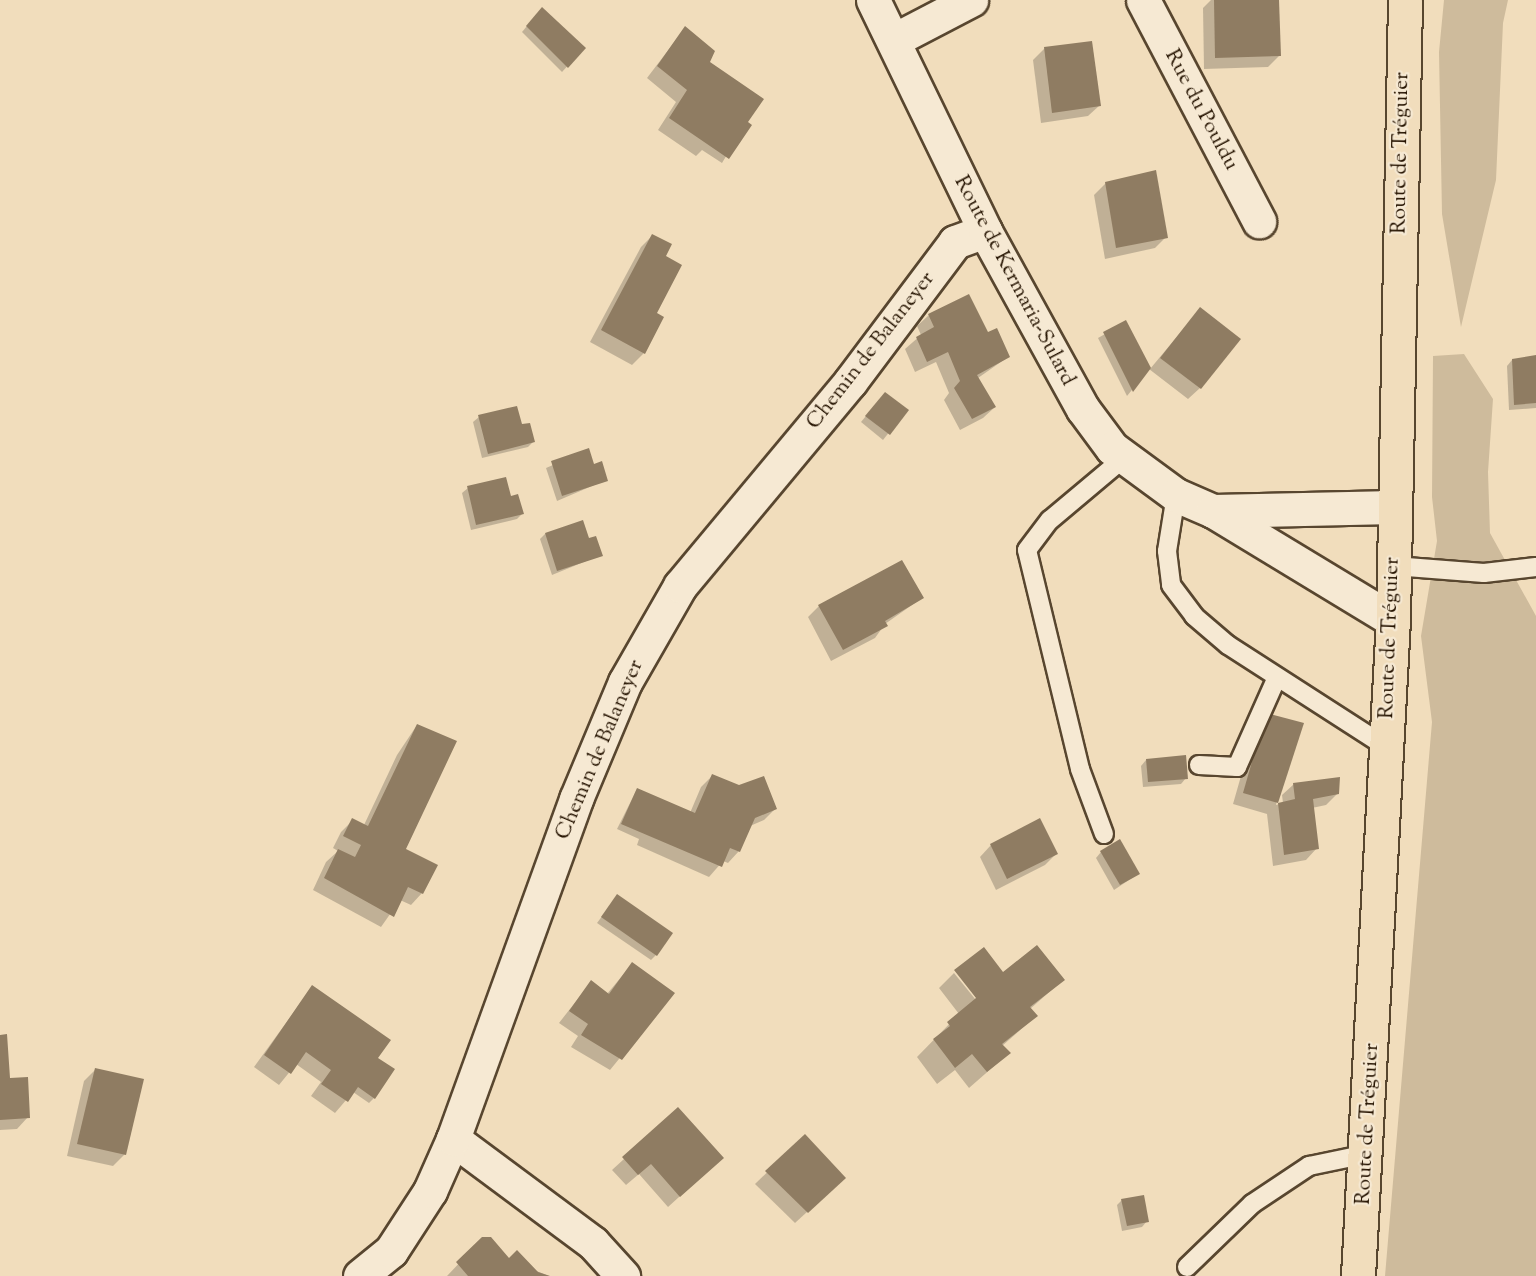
<!DOCTYPE html>
<html>
<head>
<meta charset="utf-8">
<style>
	body { margin:0 }
	#map { position:relative; width:1536px; height:1276px; overflow:hidden; background:#f1ddbc; font-family:"Sorts Mill Goudy",serif }
	div>[style] { position:absolute }
	.green>* { inset:0; background:#cebb9c }
	.shadow>* { inset:0; background:#0003 }
	.building>* { inset:0; background:#8f7c62 }
	.roads { filter:drop-shadow(2px 0 #58462f) drop-shadow(-2px 0 #58462f) drop-shadow(0 2px #58462f) drop-shadow(0 -2px #58462f) }
	.lane>* { height:18px; margin:-9px; padding:0 9px; transform-origin:9px; border-radius:9px; background:#f6e9d3 }
	.street>* { height:33px; margin:-16.5px; padding:0 16.5px; transform-origin:16.5px; border-radius:16.5px; background:#f6e9d3 }
	.secondary>* { height:33px; margin:-16.5px; padding:0 16.5px; transform-origin:16.5px; border-radius:16.5px; background:#f6e9d3 }
	.primary>* { height:33px; margin:-16.5px; padding:0 16.5px; transform-origin:16.5px; border-radius:16.5px; background:#f1ddbc }
	span { translate:-50% -50%; white-space:nowrap; text-align:center; line-height:1.15; -webkit-text-stroke:4.5px #f6e9d3; paint-order:stroke }
	.street-label { font-size:21px; color:#251300 }
</style>
</head>
<body>
<div id="map">
	<div class="green">
		<div style="clip-path:polygon(1444px 0,1508px 0,1503px 23px,1496px 180px,1461px 327px,1442px 214px,1439px 52px)"></div>
		<div style="clip-path:polygon(1464px 354px,1493px 399px,1488px 472px,1490px 533px,1536px 616px,1536px 1276px,1385px 1276px,1432px 722px,1421px 636px,1437px 541px,1432px 497px,1433px 356px)"></div>
	</div>
	<div class="shadow">
		<div style="clip-path:polygon(1211px 0,1278px 0,1279px 56px,1268px 67px,1204px 69px,1203px 8px)"></div>
		<div style="clip-path:polygon(537px 14px,584px 48px,562px 72px,522px 32px)"></div>
		<div style="clip-path:polygon(685px 28px,746px 123px,722px 163px,702px 150px,696px 156px,658px 130px,676px 102px,647px 78px)"></div>
		<div style="clip-path:polygon(1045px 48px,1100px 105px,1088px 116px,1041px 123px,1033px 60px)"></div>
		<div style="clip-path:polygon(1106px 183px,1166px 237px,1155px 248px,1105px 259px,1094px 195px)"></div>
		<div style="clip-path:polygon(652px 236px,664px 257px,644px 353px,632px 365px,590px 342px,641px 247px)"></div>
		<div style="clip-path:polygon(1200px 309px,1200px 388px,1188px 399px,1149px 369px,1127px 396px,1098px 338px,1126px 322px,1150px 369px)"></div>
		<div style="clip-path:polygon(929px 315px,988px 334px,1008px 357px,978px 378px,995px 407px,983px 418px,960px 430px,944px 400px,949px 393px,936px 362px,915px 372px,905px 349px,921px 335px,917px 326px)"></div>
		<div style="clip-path:polygon(1536px 356px,1536px 408px,1509px 410px,1507px 366px,1512px 360px)"></div>
		<div style="clip-path:polygon(880px 399px,906px 411px,883px 440px,861px 422px)"></div>
		<div style="clip-path:polygon(479px 417px,521px 426px,533px 442px,528px 447px,482px 458px,473px 422px)"></div>
		<div style="clip-path:polygon(588px 450px,593px 466px,606px 480px,557px 501px,546px 468px)"></div>
		<div style="clip-path:polygon(468px 488px,510px 497px,522px 514px,517px 519px,471px 530px,462px 493px)"></div>
		<div style="clip-path:polygon(545px 534px,588px 540px,601px 555px,552px 575px,540px 539px)"></div>
		<div style="clip-path:polygon(922px 598px,885px 624px,875px 638px,831px 661px,808px 617px,819px 606px)"></div>
		<div style="clip-path:polygon(417px 725px,404px 850px,422px 893px,411px 905px,400px 900px,381px 927px,313px 890px,326px 862px,338px 851px,333px 848px,341px 832px,353px 820px,364px 825px,397px 755px)"></div>
		<div style="clip-path:polygon(1255px 727px,1279px 789px,1276px 805px,1283px 803px,1282px 795px,1294px 784px,1338px 793px,1326px 805px,1312px 808px,1317px 848px,1306px 860px,1273px 866px,1267px 814px,1233px 804px)"></div>
		<div style="clip-path:polygon(1146px 760px,1186px 778px,1181px 784px,1143px 787px,1141px 766px)"></div>
		<div style="clip-path:polygon(713px 775px,775px 809px,764px 820px,750px 826px,739px 851px,728px 863px,723px 861px,709px 877px,637px 845px,639px 839px,617px 829px,637px 789px,690px 813px,701px 787px)"></div>
		<div style="clip-path:polygon(991px 845px,1056px 854px,1045px 865px,996px 890px,980px 857px)"></div>
		<div style="clip-path:polygon(1101px 852px,1138px 874px,1114px 890px,1096px 858px)"></div>
		<div style="clip-path:polygon(617px 896px,656px 955px,651px 960px,597px 923px)"></div>
		<div style="clip-path:polygon(632px 964px,673px 993px,610px 1070px,571px 1047px,578px 1036px,559px 1023px,591px 982px,607px 994px)"></div>
		<div style="clip-path:polygon(954px 973px,980px 1005px,1003px 974px,1063px 980px,1030px 1009px,1036px 1016px,1002px 1046px,1009px 1053px,969px 1088px,955px 1070px,937px 1084px,917px 1057px,959px 1014px,939px 988px)"></div>
		<div style="clip-path:polygon(312px 987px,376px 1058px,374px 1098px,369px 1103px,353px 1092px,335px 1113px,311px 1096px,321px 1082px,296px 1064px,279px 1085px,254px 1067px)"></div>
		<div style="clip-path:polygon(0 1037px,9px 1079px,28px 1117px,17px 1129px,0 1130px)"></div>
		<div style="clip-path:polygon(95px 1070px,125px 1154px,113px 1166px,67px 1156px,84px 1081px)"></div>
		<div style="clip-path:polygon(805px 1136px,832px 1189px,795px 1223px,755px 1184px)"></div>
		<div style="clip-path:polygon(624px 1159px,710px 1169px,668px 1207px,639px 1174px,626px 1185px,612px 1170px)"></div>
		<div style="clip-path:polygon(1122px 1200px,1147px 1221px,1142px 1227px,1122px 1231px,1117px 1205px)"></div>
		<div style="clip-path:polygon(482px 1239px,509px 1260px,549px 1276px,447px 1276px)"></div>
	</div>
	<div class="building">
		<div style="clip-path:polygon(1214px 0,1279px 0,1281px 56px,1215px 58px)"></div>
		<div style="clip-path:polygon(542px 7px,586px 48px,568px 68px,526px 26px)"></div>
		<div style="clip-path:polygon(685px 26px,715px 51px,710px 62px,764px 99px,748px 122px,752px 125px,729px 159px,669px 118px,687px 90px,657px 66px)"></div>
		<div style="clip-path:polygon(1092px 41px,1101px 106px,1052px 113px,1044px 47px)"></div>
		<div style="clip-path:polygon(1156px 170px,1168px 238px,1116px 248px,1105px 182px)"></div>
		<div style="clip-path:polygon(652px 234px,672px 244px,666px 256px,682px 265px,657px 313px,664px 317px,645px 354px,601px 330px)"></div>
		<div style="clip-path:polygon(969px 294px,988px 332px,997px 328px,1010px 357px,977px 375px,996px 407px,972px 419px,954px 388px,960px 381px,948px 352px,927px 362px,916px 337px,934px 327px,928px 314px)"></div>
		<div style="clip-path:polygon(1200px 307px,1241px 339px,1201px 389px,1160px 358px)"></div>
		<div style="clip-path:polygon(1126px 320px,1151px 368px,1133px 392px,1103px 332px)"></div>
		<div style="clip-path:polygon(1536px 355px,1536px 403px,1514px 405px,1512px 359px)"></div>
		<div style="clip-path:polygon(885px 392px,909px 410px,890px 435px,865px 416px)"></div>
		<div style="clip-path:polygon(517px 406px,522px 424px,530px 423px,535px 442px,488px 454px,478px 415px)"></div>
		<div style="clip-path:polygon(589px 448px,594px 464px,602px 461px,608px 481px,562px 496px,551px 461px)"></div>
		<div style="clip-path:polygon(506px 477px,511px 496px,518px 494px,524px 514px,476px 525px,467px 486px)"></div>
		<div style="clip-path:polygon(583px 520px,589px 538px,596px 536px,603px 556px,557px 571px,545px 533px)"></div>
		<div style="clip-path:polygon(902px 560px,924px 598px,885px 621px,888px 626px,843px 650px,818px 605px)"></div>
		<div style="clip-path:polygon(1266px 713px,1304px 723px,1278px 803px,1243px 793px)"></div>
		<div style="clip-path:polygon(417px 724px,457px 741px,406px 849px,438px 865px,423px 894px,408px 887px,394px 917px,324px 878px,338px 849px,355px 857px,361px 845px,343px 836px,352px 818px,368px 826px)"></div>
		<div style="clip-path:polygon(1186px 755px,1188px 779px,1148px 782px,1146px 759px)"></div>
		<div style="clip-path:polygon(712px 774px,739px 785px,764px 776px,777px 809px,755px 818px,740px 852px,730px 848px,722px 867px,621px 824px,637px 788px,695px 813px)"></div>
		<div style="clip-path:polygon(1340px 777px,1339px 794px,1313px 799px,1319px 849px,1284px 855px,1278px 803px,1295px 799px,1293px 783px)"></div>
		<div style="clip-path:polygon(1040px 818px,1058px 854px,1007px 879px,990px 844px)"></div>
		<div style="clip-path:polygon(1120px 839px,1140px 874px,1120px 885px,1100px 851px)"></div>
		<div style="clip-path:polygon(617px 894px,673px 933px,657px 956px,601px 917px)"></div>
		<div style="clip-path:polygon(1037px 945px,1065px 980px,1030px 1007px,1038px 1016px,1002px 1044px,1011px 1053px,987px 1072px,972px 1054px,955px 1068px,933px 1039px,950px 1026px,947px 1022px,976px 998px,954px 970px,984px 947px,1003px 972px)"></div>
		<div style="clip-path:polygon(632px 962px,675px 993px,622px 1060px,581px 1035px,588px 1024px,569px 1011px,591px 980px,609px 994px)"></div>
		<div style="clip-path:polygon(312px 985px,391px 1040px,378px 1058px,395px 1069px,375px 1099px,358px 1087px,348px 1102px,321px 1084px,331px 1070px,306px 1052px,291px 1074px,264px 1055px)"></div>
		<div style="clip-path:polygon(7px 1034px,10px 1078px,28px 1077px,30px 1118px,0 1120px,0 1035px)"></div>
		<div style="clip-path:polygon(95px 1068px,144px 1079px,126px 1155px,77px 1144px)"></div>
		<div style="clip-path:polygon(678px 1107px,724px 1158px,680px 1197px,651px 1164px,638px 1175px,622px 1157px)"></div>
		<div style="clip-path:polygon(805px 1134px,846px 1178px,808px 1213px,765px 1171px)"></div>
		<div style="clip-path:polygon(1144px 1195px,1149px 1222px,1127px 1226px,1121px 1199px)"></div>
		<div style="clip-path:polygon(482px 1237px,491px 1237px,509px 1258px,517px 1250px,538px 1272px,550px 1276px,468px 1276px,456px 1262px)"></div>
	</div>
	<div class="roads">
		<div class="lane">
			<div style="left:1176px;top:495px;width:57px;rotate:99.1deg"></div>
			<div style="left:1167px;top:551px;width:34px;rotate:83deg"></div>
			<div style="left:1171px;top:585px;width:39px;rotate:53deg"></div>
			<div style="left:1194px;top:616px;width:45px;rotate:40.5deg"></div>
			<div style="left:1228px;top:645px;width:187px;rotate:32.8deg"></div>
			<div style="left:1394px;top:566px;width:90px;rotate:4.4deg"></div>
			<div style="left:1484px;top:573px;width:52px;rotate:-6.6deg"></div>
			<div style="left:1199px;top:765px;width:38px;rotate:3deg"></div>
			<div style="left:1237px;top:767px;width:98px;rotate:-66deg"></div>
			<div style="left:1104px;top:834px;width:69px;rotate:-110.3deg"></div>
			<div style="left:1080px;top:769px;width:225px;rotate:-103.6deg"></div>
			<div style="left:1027px;top:550px;width:38px;rotate:-53deg"></div>
			<div style="left:1050px;top:520px;width:97px;rotate:-40deg"></div>
			<div style="left:1187px;top:1267px;width:91px;rotate:-44.1deg"></div>
			<div style="left:1252px;top:1204px;width:69px;rotate:-33.7deg"></div>
			<div style="left:1309px;top:1166px;width:59px;rotate:-11.7deg"></div>
		</div>
		<div class="street">
			<div style="left:1143px;top:0;width:250px;rotate:62.3deg"></div>
			<div style="left:894px;top:40px;width:87px;rotate:-27.5deg"></div>
			<div style="left:453px;top:1139px;width:174px;rotate:36.6deg"></div>
			<div style="left:593px;top:1243px;width:45px;rotate:47.7deg"></div>
			<div style="left:360px;top:1276px;width:40px;rotate:-39deg"></div>
			<div style="left:391px;top:1251px;width:72px;rotate:-57deg"></div>
			<div style="left:430px;top:1191px;width:57px;rotate:-66.1deg"></div>
			<div style="left:453px;top:1139px;width:362px;rotate:-70.1deg"></div>
			<div style="left:576px;top:799px;width:127px;rotate:-67.3deg"></div>
			<div style="left:625px;top:682px;width:111px;rotate:-60.2deg"></div>
			<div style="left:680px;top:586px;width:266px;rotate:-50.2deg"></div>
			<div style="left:850px;top:382px;width:175px;rotate:-53.1deg"></div>
			<div style="left:955px;top:242px;width:32px;rotate:-20deg"></div>
		</div>
		<div class="secondary">
			<div style="left:873px;top:0;width:257px;rotate:64.1deg"></div>
			<div style="left:985px;top:231px;width:203px;rotate:61.2deg"></div>
			<div style="left:1083px;top:409px;width:49px;rotate:53.4deg"></div>
			<div style="left:1112px;top:448px;width:79px;rotate:36.3deg"></div>
			<div style="left:1176px;top:495px;width:40px;rotate:23.4deg"></div>
			<div style="left:1213px;top:511px;width:210px;rotate:31.2deg"></div>
			<div style="left:1213px;top:511px;width:181px;rotate:-1.3deg"></div>
		</div>
		<div class="primary">
			<div style="left:1358px;top:1276px;width:657px;rotate:-86.95deg"></div>
			<div style="left:1393px;top:620px;width:620px;rotate:-88.89deg"></div>
		</div>
	</div>
	<div class="street-label">
		<span style="left:1201px;top:110px;rotate:62deg">Rue du Pouldu</span>
		<span style="left:1401px;top:153px;rotate:-89deg">Route de Tréguier</span>
		<span style="left:1014px;top:281px;rotate:62deg">Route de Kermaria-Sulard</span>
		<span style="left:871px;top:351px;rotate:-52deg">Chemin de Balaneyer</span>
		<span style="left:1390px;top:638px;rotate:-88deg">Route de Tréguier</span>
		<span style="left:600px;top:750px;rotate:-67deg">Chemin de Balaneyer</span>
		<span style="left:1368px;top:1124px;rotate:-87deg">Route de Tréguier</span>
	</div>
</div>
</body>
</html>
